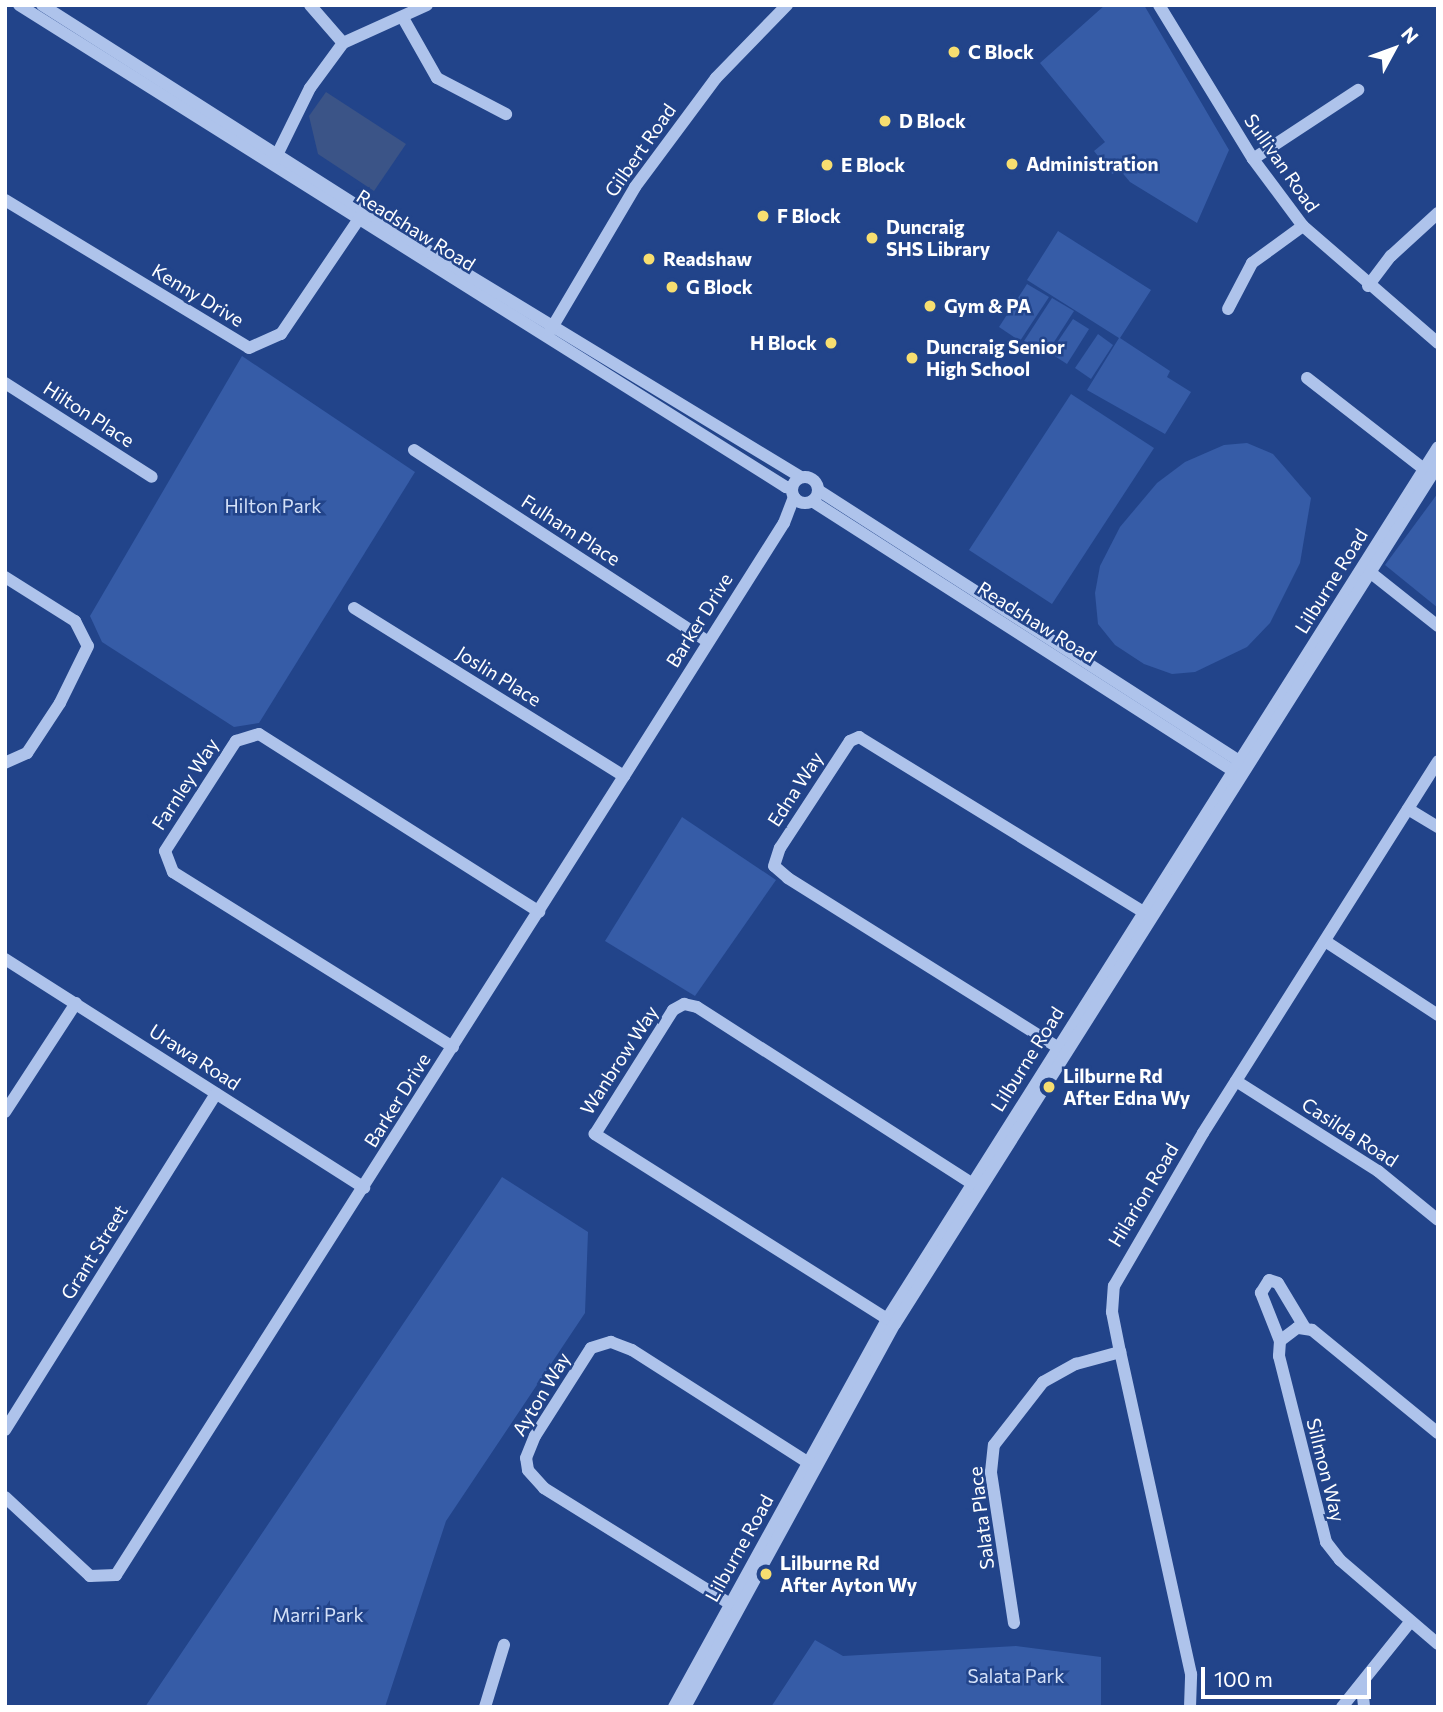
<!DOCTYPE html>
<html>
<head>
<meta charset="utf-8">
<style>
	body { margin:0 }
	#map { position:relative; width:1443px; height:1712px; overflow:hidden; background:#22448a; font-family:Commissioner,sans-serif }
	div>[style] { position:absolute }
	.green>* { inset:0; background:#365ca7 }
	.water>* { inset:0; background:#3b5487 }
	.minor>* { height:12px; margin:-6px; padding:0 6px; transform-origin:6px; border-radius:6px; background:#aec3eb }
	.minor>.ring { margin:-6px; padding:0; box-sizing:content-box; background:none; border:12px solid #aec3eb; border-radius:50% }
	.dots>* { width:19px; height:19px; translate:-50% -50%; box-sizing:border-box; border:4px solid #22448a; border-radius:50% }
	span { translate:-50% -50%; white-space:nowrap; text-align:center; line-height:1.15; -webkit-text-stroke:5px #22448a; paint-order:stroke }
	.poi-label { font-size:19px; color:#fff; font-weight:700 }
	.left { translate:0 -50%; text-align:left }
	.right { translate:-100% -50%; text-align:right }
	.street-label { font-size:19px; color:#fff }
	.park-label { font-size:19px; color:#d3e0f8 }
	.frame { position:absolute; inset:0; border:7px solid #fff; pointer-events:none }
	.north { position:absolute; left:1359px; top:14px; width:70px; height:70px; -webkit-text-stroke:5px #22448a; paint-order:stroke; rotate:49deg; font-size:19px; font-weight:700; line-height:28px; text-align:center; color:#fff }
	.north::after { content:''; display:block; margin:auto; width:24px; height:32px; background:#fff; clip-path:polygon(50% 0,100% 100%,50% 72%,0 100%) }
	.scale { position:absolute; left:1201px; top:1667px; width:170px; height:32px; box-sizing:border-box; border:4px solid #fff; border-top:0; padding-left:9px; font-size:21px; line-height:24px; white-space:nowrap; color:#fff; -webkit-text-stroke:5px #22448a; paint-order:stroke }
</style>
</head>
<body>
<div id="map">
	<div class="green">
		<div style="clip-path:polygon(1105px 5px,1144px 5px,1229px 150px,1197px 223px,1130px 182px,1120px 170px,1112px 174px,1094px 151px,1105px 142px,1040px 63px)"></div>
		<div style="clip-path:polygon(1058px 231px,1151px 290px,1120px 338px,1170px 371px,1167px 377px,1191px 392px,1165px 434px,1087px 390px,1119px 338px,1027px 280px)"></div>
		<div style="clip-path:polygon(1027px 284px,1049px 297px,1020px 341px,999px 327px)"></div>
		<div style="clip-path:polygon(1052px 298px,1074px 311px,1045px 356px,1024px 341px)"></div>
		<div style="clip-path:polygon(1073px 319px,1089px 329px,1067px 364px,1050px 353px)"></div>
		<div style="clip-path:polygon(1098px 334px,1113px 345px,1091px 379px,1075px 368px)"></div>
		<div style="clip-path:polygon(242px 356px,415px 472px,259px 723px,234px 727px,102px 642px,90px 616px)"></div>
		<div style="clip-path:polygon(1071px 394px,1154px 448px,1052px 604px,969px 550px)"></div>
		<div style="clip-path:polygon(1247px 443px,1273px 454px,1311px 498px,1300px 563px,1270px 623px,1247px 647px,1195px 672px,1172px 674px,1144px 664px,1115px 645px,1098px 624px,1095px 593px,1100px 566px,1120px 527px,1157px 483px,1185px 462px,1224px 445px)"></div>
		<div style="clip-path:polygon(1438px 493px,1438px 608px,1385px 565px)"></div>
		<div style="clip-path:polygon(682px 817px,776px 880px,695px 996px,605px 941px)"></div>
		<div style="clip-path:polygon(502px 1177px,588px 1232px,585px 1313px,446px 1521px,385px 1707px,145px 1707px)"></div>
		<div style="clip-path:polygon(815px 1640px,843px 1656px,1016px 1646px,1101px 1657px,1101px 1707px,771px 1707px)"></div>
	</div>
	<div class="water">
		<div style="clip-path:polygon(326px 92px,406px 144px,374px 191px,318px 154px,309px 116px)"></div>
	</div>
	<div class="minor">
		<div style="left:19px;top:5px;width:906px;rotate:32.15deg"></div>
		<div style="left:786px;top:487px;width:6px"></div>
		<div style="left:42px;top:5px;width:447px;rotate:32.5deg"></div>
		<div style="left:419px;top:245px;width:447px;rotate:31.3deg"></div>
		<div style="left:310px;top:5px;width:50px;rotate:49deg"></div>
		<div style="left:1159px;top:5px;width:180px;rotate:58.6deg"></div>
		<div style="left:1253px;top:159px;width:84px;rotate:53.3deg"></div>
		<div style="left:1303px;top:226px;width:179px;rotate:40.9deg"></div>
		<div style="left:403px;top:18px;width:69px;rotate:60.5deg"></div>
		<div style="left:437px;top:78px;width:78px;rotate:27.6deg"></div>
		<div style="left:275px;top:159px;width:79px;rotate:-63.8deg"></div>
		<div style="left:310px;top:88px;width:56px;rotate:-53.7deg"></div>
		<div style="left:343px;top:43px;width:92px;rotate:-24.3deg"></div>
		<div style="left:1253px;top:159px;width:126px;rotate:-33.3deg"></div>
		<div style="left:5px;top:200px;width:285px;rotate:31.2deg"></div>
		<div style="left:249px;top:348px;width:35px;rotate:-24deg"></div>
		<div style="left:281px;top:334px;width:146px;rotate:-55.9deg"></div>
		<div style="left:1368px;top:286px;width:38px;rotate:-53deg"></div>
		<div style="left:1391px;top:256px;width:64px;rotate:-42.5deg"></div>
		<div style="left:1228px;top:309px;width:52px;rotate:-62.4deg"></div>
		<div style="left:1252px;top:263px;width:63px;rotate:-36deg"></div>
		<div style="left:550px;top:331px;width:167px;rotate:-59.4deg"></div>
		<div style="left:635px;top:187px;width:136px;rotate:-53.4deg"></div>
		<div style="left:716px;top:78px;width:102px;rotate:-45.8deg"></div>
		<div style="left:1307px;top:378px;width:155px;rotate:37.9deg"></div>
		<div style="left:5px;top:383px;width:174px;rotate:32.6deg"></div>
		<div style="left:414px;top:450px;width:351px;rotate:33.1deg"></div>
		<div class="ring" style="left:792px;top:477px;width:14px;height:14px"></div>
		<div style="left:818px;top:490px;width:507px;rotate:32.75deg"></div>
		<div style="left:812px;top:501px;width:506px;rotate:32.65deg"></div>
		<div style="left:1366px;top:569px;width:92px;rotate:38.4deg"></div>
		<div style="left:5px;top:577px;width:83px;rotate:32.2deg"></div>
		<div style="left:75px;top:621px;width:28px;rotate:63deg"></div>
		<div style="left:88px;top:646px;width:64px;rotate:116.2deg"></div>
		<div style="left:60px;top:703px;width:60px;rotate:123.4deg"></div>
		<div style="left:27px;top:753px;width:24px;rotate:156deg"></div>
		<div style="left:354px;top:608px;width:318px;rotate:31.9deg"></div>
		<div style="left:1408px;top:809px;width:35px;rotate:31deg"></div>
		<div style="left:1325px;top:941px;width:135px;rotate:33.2deg"></div>
		<div style="left:5px;top:959px;width:426px;rotate:32.5deg"></div>
		<div style="left:453px;top:1047px;width:330px;rotate:-148deg"></div>
		<div style="left:173px;top:872px;width:22px;rotate:-111deg"></div>
		<div style="left:165px;top:851px;width:131px;rotate:-57.2deg"></div>
		<div style="left:236px;top:741px;width:24px;rotate:-17deg"></div>
		<div style="left:259px;top:734px;width:332px;rotate:32.4deg"></div>
		<div style="left:1062px;top:1050px;width:324px;rotate:-147.9deg"></div>
		<div style="left:788px;top:878px;width:18px;rotate:-139deg"></div>
		<div style="left:774px;top:866px;width:19px;rotate:-72deg"></div>
		<div style="left:780px;top:848px;width:128px;rotate:-56.8deg"></div>
		<div style="left:850px;top:741px;width:10px;rotate:-24deg"></div>
		<div style="left:859px;top:737px;width:339px;rotate:31.6deg"></div>
		<div style="left:1236px;top:1081px;width:168px;rotate:32.4deg"></div>
		<div style="left:1378px;top:1171px;width:77px;rotate:39.2deg"></div>
		<div style="left:5px;top:1112px;width:130px;rotate:-56.9deg"></div>
		<div style="left:892px;top:1322px;width:352px;rotate:-147.7deg"></div>
		<div style="left:595px;top:1134px;width:146px;rotate:-57.8deg"></div>
		<div style="left:673px;top:1010px;width:13px;rotate:-29deg"></div>
		<div style="left:684px;top:1004px;width:13px;rotate:13deg"></div>
		<div style="left:697px;top:1007px;width:333px;rotate:32.7deg"></div>
		<div style="left:1280px;top:1341px;width:52px;rotate:-111.6deg"></div>
		<div style="left:1261px;top:1293px;width:15px;rotate:-58deg"></div>
		<div style="left:1269px;top:1280px;width:9px;rotate:18deg"></div>
		<div style="left:1278px;top:1283px;width:52px;rotate:59deg"></div>
		<div style="left:5px;top:1430px;width:397px;rotate:-57.9deg"></div>
		<div style="left:1438px;top:1433px;width:163px;rotate:-140.7deg"></div>
		<div style="left:1312px;top:1330px;width:15px;rotate:-172deg"></div>
		<div style="left:1297px;top:1328px;width:21px;rotate:143deg"></div>
		<div style="left:1280px;top:1341px;width:15px;rotate:94deg"></div>
		<div style="left:1279px;top:1356px;width:192px;rotate:75.8deg"></div>
		<div style="left:1326px;top:1542px;width:23px;rotate:52deg"></div>
		<div style="left:1340px;top:1560px;width:129px;rotate:40.6deg"></div>
		<div style="left:5px;top:1497px;width:116px;rotate:42.9deg"></div>
		<div style="left:90px;top:1576px;width:26px;rotate:-2deg"></div>
		<div style="left:116px;top:1575px;width:947px;rotate:-57.55deg"></div>
		<div style="left:624px;top:776px;width:299px;rotate:-57.7deg"></div>
		<div style="left:784px;top:523px;width:28px;rotate:-69deg"></div>
		<div style="left:735px;top:1607px;width:225px;rotate:-148.1deg"></div>
		<div style="left:544px;top:1488px;width:24px;rotate:-132deg"></div>
		<div style="left:528px;top:1470px;width:12px;rotate:-99deg"></div>
		<div style="left:526px;top:1458px;width:24px;rotate:-68deg"></div>
		<div style="left:535px;top:1436px;width:104px;rotate:-57.5deg"></div>
		<div style="left:591px;top:1348px;width:21px;rotate:-17deg"></div>
		<div style="left:611px;top:1342px;width:22px;rotate:21deg"></div>
		<div style="left:632px;top:1350px;width:217px;rotate:32.6deg"></div>
		<div style="left:1014px;top:1623px;width:153px;rotate:-98.7deg"></div>
		<div style="left:991px;top:1472px;width:27px;rotate:-84deg"></div>
		<div style="left:994px;top:1445px;width:80px;rotate:-52.1deg"></div>
		<div style="left:1043px;top:1382px;width:38px;rotate:-29deg"></div>
		<div style="left:1076px;top:1364px;width:46px;rotate:-15.3deg"></div>
		<div style="left:1362px;top:1687px;width:20px;rotate:84deg"></div>
		<div style="left:485px;top:1707px;width:65px;rotate:-73deg"></div>
		<div style="left:674px;top:1707px;width:443px;rotate:-61.2deg"></div>
		<div style="left:887px;top:1319px;width:1031px;rotate:-57.71deg"></div>
		<div style="left:685px;top:1707px;width:437px;rotate:-61.3deg"></div>
		<div style="left:895px;top:1324px;width:1016px;rotate:-57.7deg"></div>
		<div style="left:1190px;top:1707px;width:33px;rotate:-88deg"></div>
		<div style="left:1191px;top:1674px;width:330px;rotate:-102.4deg"></div>
		<div style="left:1120px;top:1352px;width:41px;rotate:-101.3deg"></div>
		<div style="left:1112px;top:1312px;width:26px;rotate:-86deg"></div>
		<div style="left:1114px;top:1286px;width:177px;rotate:-59.8deg"></div>
		<div style="left:1203px;top:1133px;width:440px;rotate:-57.7deg"></div>
		<div style="left:1342px;top:1707px;width:109px;rotate:-51.3deg"></div>
	</div>
	<div class="dots">
		<div style="left:954px;top:52px;background:#f7de70"></div>
		<div style="left:885px;top:121px;background:#f7de70"></div>
		<div style="left:1012px;top:164px;background:#f7de70"></div>
		<div style="left:827px;top:165px;background:#f7de70"></div>
		<div style="left:763px;top:216px;background:#f7de70"></div>
		<div style="left:872px;top:238px;background:#f7de70"></div>
		<div style="left:649px;top:259px;background:#f7de70"></div>
		<div style="left:672px;top:287px;background:#f7de70"></div>
		<div style="left:930px;top:306px;background:#f7de70"></div>
		<div style="left:831px;top:343px;background:#f7de70"></div>
		<div style="left:912px;top:358px;background:#f7de70"></div>
		<div style="left:1049px;top:1087px;background:#f7de70"></div>
		<div style="left:766px;top:1574px;background:#f7de70"></div>
	</div>
	<div class="poi-label">
		<span class="left" style="left:968px;top:52px">C Block</span>
		<span class="left" style="left:899px;top:121px">D Block</span>
		<span class="left" style="left:1026px;top:164px">Administration</span>
		<span class="left" style="left:841px;top:165px">E Block</span>
		<span class="left" style="left:777px;top:216px">F Block</span>
		<span class="left" style="left:886px;top:238px">Duncraig<br>SHS Library</span>
		<span class="left" style="left:663px;top:259px">Readshaw</span>
		<span class="left" style="left:686px;top:287px">G Block</span>
		<span class="left" style="left:944px;top:306px">Gym &amp; PA</span>
		<span class="right" style="left:817px;top:343px">H Block</span>
		<span class="left" style="left:926px;top:358px">Duncraig Senior<br>High School</span>
		<span class="left" style="left:1063px;top:1087px">Lilburne Rd<br>After Edna Wy</span>
		<span class="left" style="left:780px;top:1574px">Lilburne Rd<br>After Ayton Wy</span>
	</div>
	<div class="street-label">
		<span style="left:640px;top:150px;rotate:-55deg">Gilbert Road</span>
		<span style="left:1282px;top:163px;rotate:55deg">Sullivan Road</span>
		<span style="left:416px;top:230px;rotate:32deg">Readshaw Road</span>
		<span style="left:198px;top:295px;rotate:31deg">Kenny Drive</span>
		<span style="left:89px;top:414px;rotate:33deg">Hilton Place</span>
		<span style="left:571px;top:530px;rotate:33deg">Fulham Place</span>
		<span style="left:1331px;top:581px;rotate:-58deg">Lilburne Road</span>
		<span style="left:699px;top:620px;rotate:-58deg">Barker Drive</span>
		<span style="left:1037px;top:622px;rotate:32deg">Readshaw Road</span>
		<span style="left:499px;top:676px;rotate:32deg">Joslin Place</span>
		<span style="left:185px;top:784px;rotate:-57deg">Farnley Way</span>
		<span style="left:795px;top:789px;rotate:-57deg">Edna Way</span>
		<span style="left:195px;top:1057px;rotate:33deg">Urawa Road</span>
		<span style="left:1027px;top:1059px;rotate:-58deg">Lilburne Road</span>
		<span style="left:619px;top:1060px;rotate:-57deg">Wanbrow Way</span>
		<span style="left:397px;top:1100px;rotate:-58deg">Barker Drive</span>
		<span style="left:1350px;top:1132px;rotate:33deg">Casilda Road</span>
		<span style="left:1143px;top:1195px;rotate:-59deg">Hilarion Road</span>
		<span style="left:94px;top:1252px;rotate:-58deg">Grant Street</span>
		<span style="left:541px;top:1394px;rotate:-59deg">Ayton Way</span>
		<span style="left:1326px;top:1470px;rotate:76deg">Sillmon Way</span>
		<span style="left:981px;top:1518px;rotate:-97deg">Salata Place</span>
		<span style="left:739px;top:1548px;rotate:-61deg">Lilburne Road</span>
	</div>
	<div class="park-label">
		<span style="left:273px;top:506px">Hilton Park</span>
		<span style="left:318px;top:1615px">Marri Park</span>
		<span style="left:1016px;top:1676px">Salata Park</span>
	</div>
	<div class="frame"></div>
	<div class="north">N</div>
	<div class="scale">100 m</div>
</div>
</body>
</html>
